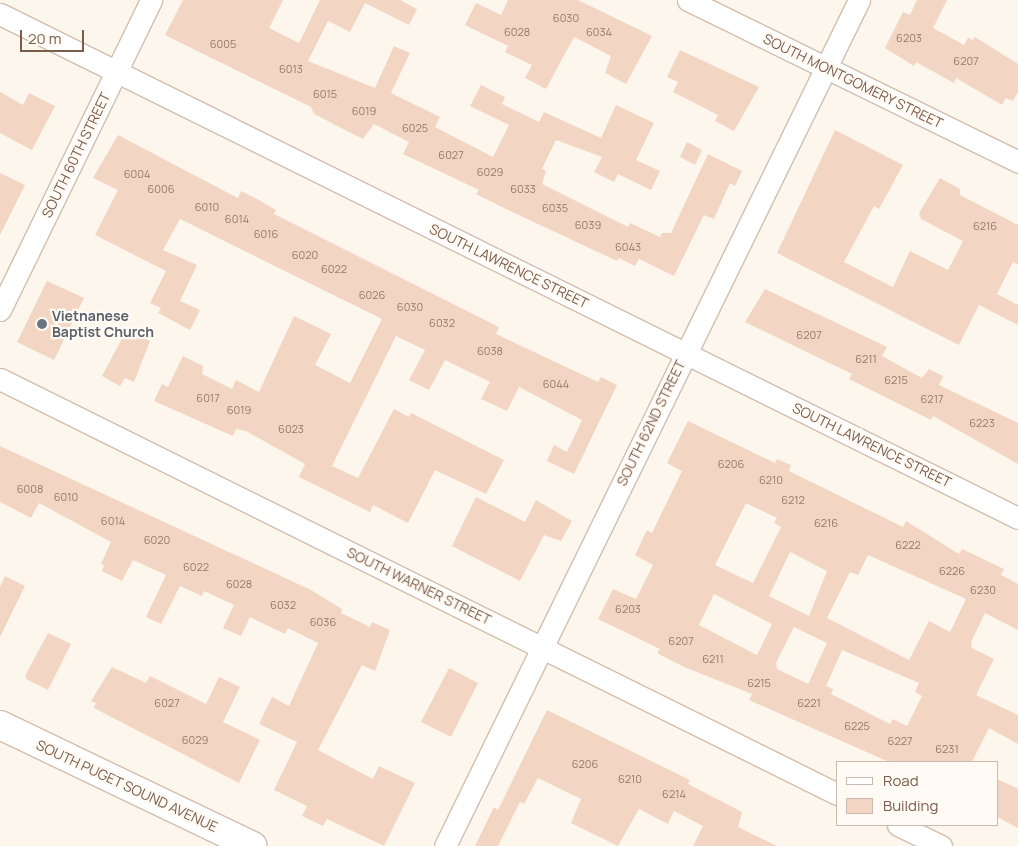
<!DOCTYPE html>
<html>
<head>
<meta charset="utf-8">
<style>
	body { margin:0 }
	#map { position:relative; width:1018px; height:846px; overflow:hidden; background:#fdf6ec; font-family:Manrope,sans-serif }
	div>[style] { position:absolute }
	.building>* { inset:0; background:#f3d5c3 }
	.roads { filter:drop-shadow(1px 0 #d1beb0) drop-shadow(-1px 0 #d1beb0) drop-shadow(0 1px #d1beb0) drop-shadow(0 -1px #d1beb0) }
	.street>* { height:21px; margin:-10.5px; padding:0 10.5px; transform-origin:10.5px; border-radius:10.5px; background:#fff }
	.secondary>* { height:28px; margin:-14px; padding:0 14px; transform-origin:14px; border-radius:14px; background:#fff }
	.dots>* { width:14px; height:14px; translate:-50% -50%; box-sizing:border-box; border:2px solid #fffaf3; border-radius:50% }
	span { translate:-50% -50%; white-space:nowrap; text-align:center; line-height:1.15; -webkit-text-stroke:4.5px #fffaf3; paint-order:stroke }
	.number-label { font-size:11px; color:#987a6a }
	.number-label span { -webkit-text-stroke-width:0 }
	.street-label { font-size:14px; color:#7a5c4d }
	.worship-label { font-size:14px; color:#5b616d; font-weight:700 }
	.left { translate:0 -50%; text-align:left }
	.legend { position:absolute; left:836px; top:761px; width:162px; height:65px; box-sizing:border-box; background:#fffaf3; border:1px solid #cabbb1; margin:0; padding:6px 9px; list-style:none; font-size:15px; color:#7a5c4d }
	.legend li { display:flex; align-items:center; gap:10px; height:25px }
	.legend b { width:25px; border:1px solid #cabbb1 }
	.scale { position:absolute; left:20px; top:30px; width:64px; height:22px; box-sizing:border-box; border:2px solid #7a5c4d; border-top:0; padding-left:6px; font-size:15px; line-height:18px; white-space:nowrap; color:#7a5c4d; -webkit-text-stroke:4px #fffaf3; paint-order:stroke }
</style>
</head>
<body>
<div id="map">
	<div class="building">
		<div style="clip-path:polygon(183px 0,283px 0,269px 28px,299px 43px,320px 0,400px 0,417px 9px,409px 25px,365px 3px,350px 32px,328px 21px,308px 61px,375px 88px,394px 46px,410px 53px,391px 93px,440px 117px,435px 127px,493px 157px,509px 125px,470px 106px,481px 85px,505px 97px,502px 104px,539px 122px,544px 112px,601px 138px,616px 105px,654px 123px,636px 160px,660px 171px,651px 190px,618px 174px,614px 182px,594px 172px,602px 157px,556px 140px,542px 169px,546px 171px,542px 184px,628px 227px,630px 223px,660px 237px,662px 233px,671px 233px,708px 154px,742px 171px,735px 186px,730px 183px,714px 219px,704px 215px,674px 276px,639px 259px,635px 266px,619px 258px,617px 261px,508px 210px,476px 194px,479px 190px,403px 154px,409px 142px,374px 124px,363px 139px,314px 114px,311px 107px,165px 35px)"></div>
		<div style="clip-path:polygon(508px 0,578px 0,652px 36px,626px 84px,605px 73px,611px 56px,574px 37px,546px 89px,525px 78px,532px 65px,505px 52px,508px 46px,465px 25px,476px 3px,501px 15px)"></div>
		<div style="clip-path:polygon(917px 0,947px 0,933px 28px,964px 45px,968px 38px,973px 40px,975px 37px,1018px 64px,1018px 92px,1013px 101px,1006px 98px,1002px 105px,956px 78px,954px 83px,916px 62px,914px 66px,885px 48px,903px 12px,910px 15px)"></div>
		<div style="clip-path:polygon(680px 50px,759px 87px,734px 131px,715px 121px,718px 115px,673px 92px,678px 82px,667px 77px)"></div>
		<div style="clip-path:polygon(0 92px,23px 105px,29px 93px,55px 106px,32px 150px,0 133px)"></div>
		<div style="clip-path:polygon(835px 130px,903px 165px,879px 209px,874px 206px,844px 262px,893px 287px,910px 251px,948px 270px,963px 241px,921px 219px,919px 213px,940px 178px,960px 189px,960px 195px,1018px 225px,1018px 265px,1013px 262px,997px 294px,1018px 305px,1018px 325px,979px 305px,959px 345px,777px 253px)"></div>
		<div style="clip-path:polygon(118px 135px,232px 195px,238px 198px,241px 191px,257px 199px,276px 210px,274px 214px,493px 324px,499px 327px,496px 334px,598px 382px,601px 377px,617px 385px,574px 474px,547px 461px,554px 445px,567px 452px,582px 420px,519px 387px,507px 411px,481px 399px,490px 382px,445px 360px,429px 390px,409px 380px,425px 350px,396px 336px,332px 466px,358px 478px,394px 409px,409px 417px,411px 413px,504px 460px,486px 494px,435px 470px,408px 523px,373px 505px,370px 512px,299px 477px,305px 464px,246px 431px,236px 429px,233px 436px,154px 401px,162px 384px,168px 387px,183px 356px,203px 366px,202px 374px,232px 389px,236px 380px,259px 392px,294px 316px,331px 334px,315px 365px,350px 383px,382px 319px,180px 219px,163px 250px,197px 265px,180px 301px,200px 310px,190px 330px,158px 313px,161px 308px,150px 303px,166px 271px,95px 235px,118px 190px,93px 178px)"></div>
		<div style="clip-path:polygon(687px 142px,702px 150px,695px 165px,680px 157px)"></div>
		<div style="clip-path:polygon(0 173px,25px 185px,0 235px)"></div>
		<div style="clip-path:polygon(47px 281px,84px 298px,54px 360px,17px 342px)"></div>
		<div style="clip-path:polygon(765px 289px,887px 347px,882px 356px,922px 378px,929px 369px,943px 376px,939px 385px,1018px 423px,1018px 464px,933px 416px,931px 420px,849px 379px,852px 374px,745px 322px)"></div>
		<div style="clip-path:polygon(127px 329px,150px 341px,134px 382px,125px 378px,120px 386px,102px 376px)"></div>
		<div style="clip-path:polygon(evenodd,688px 421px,775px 463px,777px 459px,791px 465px,789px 471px,903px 527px,906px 521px,959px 554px,962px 549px,1004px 569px,1001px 575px,1018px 584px,1018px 630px,985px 613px,971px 642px,972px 648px,994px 659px,976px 695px,1018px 715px,1018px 744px,989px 728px,972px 762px,889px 762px,749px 700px,752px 694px,684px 667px,657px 653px,660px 649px,598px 619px,613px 589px,636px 599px,653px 565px,635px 555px,647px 530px,652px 533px,682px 471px,667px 463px,688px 421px,746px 503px,777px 518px,774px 523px,781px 527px,753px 583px,715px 565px,746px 503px,688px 421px,790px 552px,827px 571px,809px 616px,769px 596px,790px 552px,688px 421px,868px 555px,966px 599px,950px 632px,929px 621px,909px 660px,827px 618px,850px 572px,858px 575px,868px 555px,688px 421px,714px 594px,772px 624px,757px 655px,699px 625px,714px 594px,688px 421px,794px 627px,827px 643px,808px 684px,777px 669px,776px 663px,794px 627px,688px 421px,842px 650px,919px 683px,915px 692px,922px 696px,907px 726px,893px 719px,890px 724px,831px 694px,833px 689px,826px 686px,842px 650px)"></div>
		<div style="clip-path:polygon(0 446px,311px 590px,342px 609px,341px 613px,370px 627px,372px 622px,390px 630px,375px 671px,362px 665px,318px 750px,373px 779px,379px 766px,415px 783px,384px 846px,327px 819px,323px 826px,302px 816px,307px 806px,274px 790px,297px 742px,259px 724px,272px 697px,289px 706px,318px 643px,288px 628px,285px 634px,250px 617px,241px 636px,223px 628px,234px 605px,204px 591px,202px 596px,180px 586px,161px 624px,146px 617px,166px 575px,133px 560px,122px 581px,102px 571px,104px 565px,101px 564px,111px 542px,39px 503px,31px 518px,0 502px)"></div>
		<div style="clip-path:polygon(476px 497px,525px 522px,536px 500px,572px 521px,561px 541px,544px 535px,520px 581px,452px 546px)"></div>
		<div style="clip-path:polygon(5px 576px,25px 586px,0 637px,0 587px)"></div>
		<div style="clip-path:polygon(48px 633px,71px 644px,48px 690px,26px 679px,26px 674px)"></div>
		<div style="clip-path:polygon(112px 667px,146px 683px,150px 676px,206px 704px,219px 677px,240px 687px,223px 722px,260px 740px,239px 783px,94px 708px,96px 703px,91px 701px)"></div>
		<div style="clip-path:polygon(449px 668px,478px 683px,451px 737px,421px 722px)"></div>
		<div style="clip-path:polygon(547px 710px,690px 780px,688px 784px,742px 812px,738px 827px,777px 846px,693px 846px,703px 826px,674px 811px,668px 824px,639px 809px,618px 846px,571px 823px,581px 799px,538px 778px,524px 804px,520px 802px,498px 846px,475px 846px,494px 807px,498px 810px)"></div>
		<div style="clip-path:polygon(997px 779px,1018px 789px,1018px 828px,997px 817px)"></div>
	</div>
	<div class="roads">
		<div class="street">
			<div style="left:688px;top:0;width:368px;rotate:26.1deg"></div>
			<div style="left:0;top:14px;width:1136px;rotate:26.34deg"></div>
			<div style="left:0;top:310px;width:345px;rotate:-64deg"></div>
			<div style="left:0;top:379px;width:934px;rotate:26.37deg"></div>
			<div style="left:898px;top:825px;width:48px;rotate:26deg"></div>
			<div style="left:445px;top:846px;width:942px;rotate:-63.92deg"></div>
		</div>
		<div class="secondary">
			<div style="left:0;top:725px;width:280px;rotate:25.6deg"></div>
		</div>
	</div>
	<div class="dots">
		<div style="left:42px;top:324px;background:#6b7280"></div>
	</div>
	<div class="number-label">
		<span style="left:566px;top:18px">6030</span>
		<span style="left:517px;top:32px">6028</span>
		<span style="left:599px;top:32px">6034</span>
		<span style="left:909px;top:38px">6203</span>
		<span style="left:223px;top:44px">6005</span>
		<span style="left:966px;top:61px">6207</span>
		<span style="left:291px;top:69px">6013</span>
		<span style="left:325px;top:94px">6015</span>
		<span style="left:364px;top:111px">6019</span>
		<span style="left:415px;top:128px">6025</span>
		<span style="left:451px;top:155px">6027</span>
		<span style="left:490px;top:172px">6029</span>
		<span style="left:137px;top:174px">6004</span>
		<span style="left:161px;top:189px">6006</span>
		<span style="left:523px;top:189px">6033</span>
		<span style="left:207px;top:207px">6010</span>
		<span style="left:555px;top:208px">6035</span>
		<span style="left:237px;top:219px">6014</span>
		<span style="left:588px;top:225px">6039</span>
		<span style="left:985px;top:226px">6216</span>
		<span style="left:266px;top:234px">6016</span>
		<span style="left:628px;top:247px">6043</span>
		<span style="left:305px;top:255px">6020</span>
		<span style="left:334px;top:269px">6022</span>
		<span style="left:372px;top:295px">6026</span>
		<span style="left:410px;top:307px">6030</span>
		<span style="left:442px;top:323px">6032</span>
		<span style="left:809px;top:335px">6207</span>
		<span style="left:490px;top:351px">6038</span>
		<span style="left:866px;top:359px">6211</span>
		<span style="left:896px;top:380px">6215</span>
		<span style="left:556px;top:384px">6044</span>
		<span style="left:208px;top:398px">6017</span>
		<span style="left:932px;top:399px">6217</span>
		<span style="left:239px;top:410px">6019</span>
		<span style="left:982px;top:423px">6223</span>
		<span style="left:291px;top:429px">6023</span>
		<span style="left:731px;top:464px">6206</span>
		<span style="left:771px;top:480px">6210</span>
		<span style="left:30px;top:489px">6008</span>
		<span style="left:66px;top:497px">6010</span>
		<span style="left:793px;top:500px">6212</span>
		<span style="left:113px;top:521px">6014</span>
		<span style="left:826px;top:523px">6216</span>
		<span style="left:157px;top:540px">6020</span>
		<span style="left:908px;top:545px">6222</span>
		<span style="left:196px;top:567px">6022</span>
		<span style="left:952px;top:571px">6226</span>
		<span style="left:239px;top:584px">6028</span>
		<span style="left:983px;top:590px">6230</span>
		<span style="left:283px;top:605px">6032</span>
		<span style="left:628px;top:609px">6203</span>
		<span style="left:323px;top:622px">6036</span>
		<span style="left:681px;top:641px">6207</span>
		<span style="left:713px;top:659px">6211</span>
		<span style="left:759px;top:683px">6215</span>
		<span style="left:167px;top:703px">6027</span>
		<span style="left:809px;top:703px">6221</span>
		<span style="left:857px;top:726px">6225</span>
		<span style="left:195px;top:740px">6029</span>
		<span style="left:900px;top:741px">6227</span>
		<span style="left:947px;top:749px">6231</span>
		<span style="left:585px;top:764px">6206</span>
		<span style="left:630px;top:779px">6210</span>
		<span style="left:674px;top:794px">6214</span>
	</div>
	<div class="street-label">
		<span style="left:853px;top:81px;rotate:26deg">SOUTH MONTGOMERY STREET</span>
		<span style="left:76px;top:155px;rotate:-64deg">SOUTH 60TH STREET</span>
		<span style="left:509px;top:266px;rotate:26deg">SOUTH LAWRENCE STREET</span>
		<span style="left:651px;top:423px;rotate:-64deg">SOUTH 62ND STREET</span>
		<span style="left:872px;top:445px;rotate:26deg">SOUTH LAWRENCE STREET</span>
		<span style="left:419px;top:586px;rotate:26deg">SOUTH WARNER STREET</span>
		<span style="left:127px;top:786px;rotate:25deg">SOUTH PUGET SOUND AVENUE</span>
	</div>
	<div class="worship-label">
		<span class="left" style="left:52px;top:324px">Vietnanese<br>Baptist Church</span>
	</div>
	<ul class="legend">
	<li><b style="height:6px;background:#fff"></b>Road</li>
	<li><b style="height:14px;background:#f3d5c3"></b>Building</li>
	</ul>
	<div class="scale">20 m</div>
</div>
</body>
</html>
